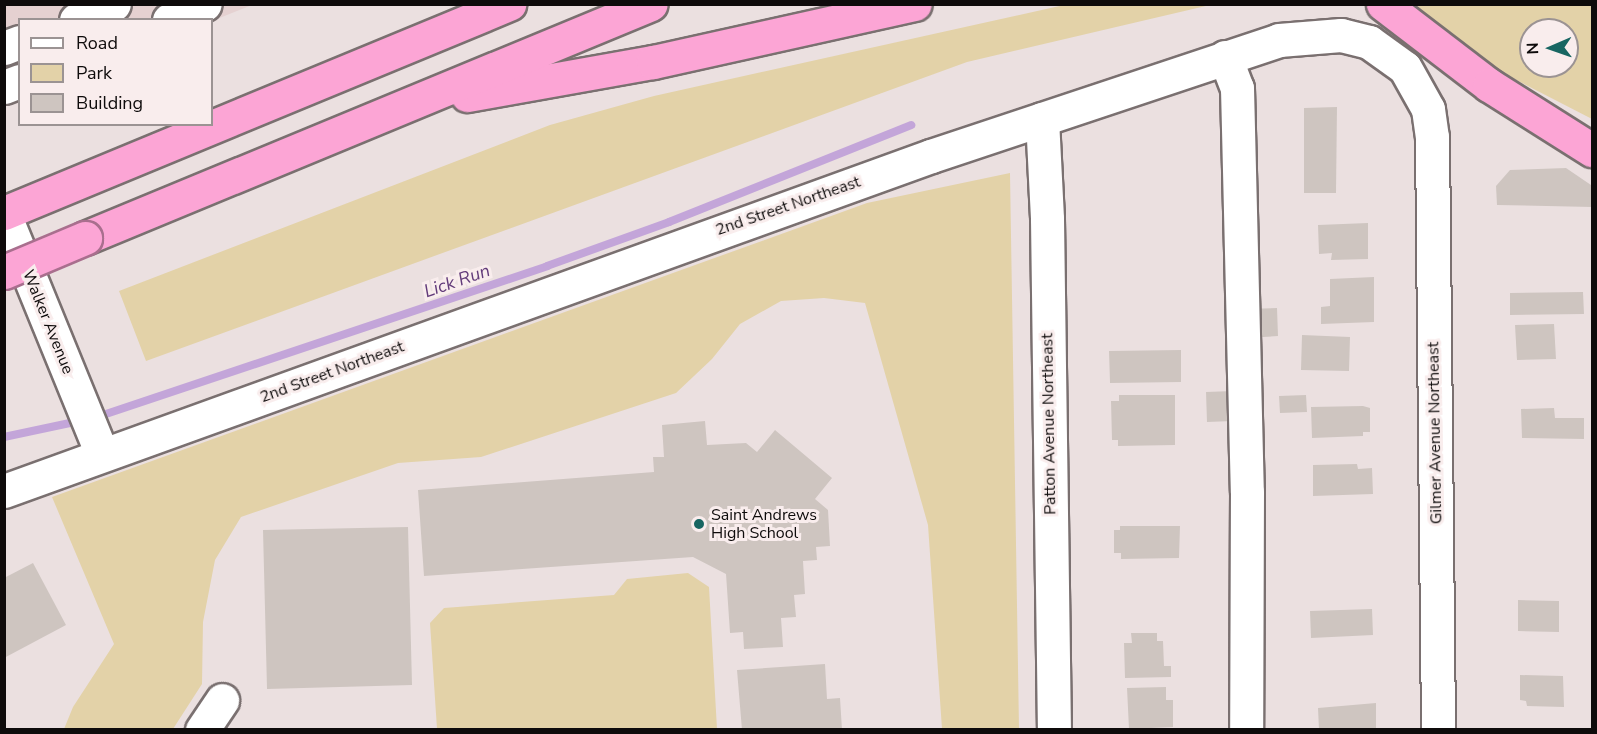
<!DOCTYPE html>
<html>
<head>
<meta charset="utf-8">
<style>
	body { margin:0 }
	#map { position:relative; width:1597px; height:734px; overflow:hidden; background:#ebe0e0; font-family:"Nunito Sans",sans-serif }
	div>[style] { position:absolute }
	.built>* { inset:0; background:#e5d1d1 }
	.green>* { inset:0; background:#e3d2a8 }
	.stream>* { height:8px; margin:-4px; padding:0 4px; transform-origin:4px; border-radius:4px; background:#c3a5d9 }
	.building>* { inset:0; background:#cec5c0 }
	.roads { filter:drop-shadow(2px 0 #7a7070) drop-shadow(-2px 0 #7a7070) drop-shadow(0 2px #7a7070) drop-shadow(0 -2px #7a7070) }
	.minor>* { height:33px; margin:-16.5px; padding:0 16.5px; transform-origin:16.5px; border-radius:16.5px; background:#fff }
	.highway>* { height:33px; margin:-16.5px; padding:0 16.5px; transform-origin:16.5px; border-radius:16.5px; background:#fca5d5 }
	.bridges { filter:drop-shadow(2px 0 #a96f8e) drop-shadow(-2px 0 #a96f8e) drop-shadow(0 2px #a96f8e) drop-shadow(0 -2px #a96f8e) }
	.highway-bridge>* { height:33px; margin:-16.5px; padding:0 16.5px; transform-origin:16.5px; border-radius:16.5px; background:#fca5d5 }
	.dots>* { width:16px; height:16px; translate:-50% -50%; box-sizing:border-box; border:3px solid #f9eded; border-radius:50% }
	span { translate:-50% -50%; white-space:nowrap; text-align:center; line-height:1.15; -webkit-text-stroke:6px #f9eded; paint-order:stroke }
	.street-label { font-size:16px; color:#0e0b0b }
	.poi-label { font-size:16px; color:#0e0b0b }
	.left { translate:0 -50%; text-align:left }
	.water-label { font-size:18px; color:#623b7a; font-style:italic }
	.frame { position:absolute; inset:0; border:6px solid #0e0b0b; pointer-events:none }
	.legend { position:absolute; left:18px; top:18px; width:195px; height:108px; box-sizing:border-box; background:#f9eded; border:2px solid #9b9393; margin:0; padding:8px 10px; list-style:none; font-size:18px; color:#0e0b0b }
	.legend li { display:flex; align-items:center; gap:12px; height:30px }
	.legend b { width:30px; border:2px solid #9b9393 }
	.north { position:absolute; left:1519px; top:18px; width:60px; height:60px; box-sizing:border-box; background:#f9eded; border:2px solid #9b9393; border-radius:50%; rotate:268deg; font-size:16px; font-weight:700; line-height:24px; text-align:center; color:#0e0b0b }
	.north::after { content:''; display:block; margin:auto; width:21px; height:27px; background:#186662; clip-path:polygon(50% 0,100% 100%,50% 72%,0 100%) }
</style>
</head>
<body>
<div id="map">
	<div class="built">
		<div style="clip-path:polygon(5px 5px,252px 5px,212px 21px,20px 20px,19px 100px,5px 106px)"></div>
	</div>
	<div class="green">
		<div style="clip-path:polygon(1064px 5px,1210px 5px,967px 62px,146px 361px,119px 291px,550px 125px,654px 96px)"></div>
		<div style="clip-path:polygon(evenodd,1413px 5px,1592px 5px,1592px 119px,1499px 71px,1413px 5px,1531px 30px,1567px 30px,1567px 66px,1531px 66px,1531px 30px)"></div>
		<div style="clip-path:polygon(1010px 173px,1019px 729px,942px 729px,928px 525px,865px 303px,824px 298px,781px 301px,740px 324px,712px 359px,676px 393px,481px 457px,398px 463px,241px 517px,215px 560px,203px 622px,202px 684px,173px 729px,64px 729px,73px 707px,114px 644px,52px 497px,867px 203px)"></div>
		<div style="clip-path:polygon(688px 573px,709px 587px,717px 729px,437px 729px,430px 623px,444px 608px,614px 595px,627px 579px)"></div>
	</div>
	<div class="stream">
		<div style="left:94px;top:418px;width:478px;rotate:-18.5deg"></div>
		<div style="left:547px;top:266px;width:130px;rotate:-19.8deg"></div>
		<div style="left:669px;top:222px;width:261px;rotate:-21.8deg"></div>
		<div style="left:4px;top:437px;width:77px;rotate:-12deg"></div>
	</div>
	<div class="building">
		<div style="clip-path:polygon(1337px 107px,1336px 193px,1304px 193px,1304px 108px)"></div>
		<div style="clip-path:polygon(1566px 168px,1591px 185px,1592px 207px,1497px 205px,1496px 186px,1510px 170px)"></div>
		<div style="clip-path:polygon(1368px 223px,1368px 259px,1331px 260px,1332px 253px,1319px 254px,1318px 225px)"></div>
		<div style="clip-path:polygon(1374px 277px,1374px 322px,1321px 324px,1321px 307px,1330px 306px,1330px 279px)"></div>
		<div style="clip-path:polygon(1583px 292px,1584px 314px,1510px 315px,1510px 293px)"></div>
		<div style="clip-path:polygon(1277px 308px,1278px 336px,1246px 338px,1245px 309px)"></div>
		<div style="clip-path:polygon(1554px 324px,1556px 359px,1517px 360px,1515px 325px)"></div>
		<div style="clip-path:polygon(1302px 335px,1350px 337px,1349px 371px,1301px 370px)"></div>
		<div style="clip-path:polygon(1181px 350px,1181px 382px,1110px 383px,1109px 351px)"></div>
		<div style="clip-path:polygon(1233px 391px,1233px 421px,1207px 422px,1206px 392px)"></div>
		<div style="clip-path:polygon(1119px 395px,1175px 395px,1175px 445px,1118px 446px,1118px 440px,1112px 440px,1111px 401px,1119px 401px)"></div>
		<div style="clip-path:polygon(1306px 395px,1307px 412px,1280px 413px,1279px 396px)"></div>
		<div style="clip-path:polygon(1363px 406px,1370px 408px,1370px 432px,1363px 432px,1363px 436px,1312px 438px,1311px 407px)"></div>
		<div style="clip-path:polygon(1554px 408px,1555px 418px,1584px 418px,1584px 439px,1522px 438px,1521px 409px)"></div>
		<div style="clip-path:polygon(705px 421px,707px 445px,746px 443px,757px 452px,775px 430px,832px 478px,815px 499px,828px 510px,830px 546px,816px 547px,817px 560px,803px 561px,805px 594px,794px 595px,796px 617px,781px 618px,783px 647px,744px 649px,743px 632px,730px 633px,726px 574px,693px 557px,424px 576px,418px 490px,654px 472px,653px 457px,664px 457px,662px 425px)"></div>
		<div style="clip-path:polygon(1357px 464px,1358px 469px,1372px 468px,1373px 494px,1313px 496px,1313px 465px)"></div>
		<div style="clip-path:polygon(1120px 526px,1180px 526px,1179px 558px,1121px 559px,1121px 553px,1114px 553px,1114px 530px,1120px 530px)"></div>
		<div style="clip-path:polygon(408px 527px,412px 685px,267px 689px,263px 530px)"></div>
		<div style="clip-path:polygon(33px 563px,66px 625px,4px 658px,4px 578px)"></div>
		<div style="clip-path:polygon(1518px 600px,1559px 601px,1559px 632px,1518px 631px)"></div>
		<div style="clip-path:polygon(1372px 609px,1373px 635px,1311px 638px,1310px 611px)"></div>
		<div style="clip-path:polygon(1131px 633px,1157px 633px,1157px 641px,1163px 641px,1164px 666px,1171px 666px,1171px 677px,1125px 678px,1124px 643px,1132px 643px)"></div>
		<div style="clip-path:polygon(825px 664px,827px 699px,840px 698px,842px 730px,742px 730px,737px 670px)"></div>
		<div style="clip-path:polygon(1520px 675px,1563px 676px,1564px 707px,1527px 706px,1526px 701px,1520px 700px)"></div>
		<div style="clip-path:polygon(1166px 687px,1166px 700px,1173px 700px,1173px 727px,1129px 729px,1127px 688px)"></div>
		<div style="clip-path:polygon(1376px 703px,1376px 730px,1319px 730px,1318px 708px)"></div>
	</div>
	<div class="roads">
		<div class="minor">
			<div style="left:76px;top:20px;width:41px;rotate:-22.8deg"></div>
			<div style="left:169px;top:20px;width:39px;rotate:-24deg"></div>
			<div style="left:4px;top:48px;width:17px;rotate:-21deg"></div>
			<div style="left:1225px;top:57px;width:33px;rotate:69deg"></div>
			<div style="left:1237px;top:88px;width:404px;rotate:88.6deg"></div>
			<div style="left:1247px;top:492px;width:238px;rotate:90.2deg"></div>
			<div style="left:4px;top:87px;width:17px;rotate:-21deg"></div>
			<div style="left:1042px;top:119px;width:100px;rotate:87.1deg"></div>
			<div style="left:1047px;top:219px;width:511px;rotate:89.22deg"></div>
			<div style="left:4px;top:214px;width:257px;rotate:67.8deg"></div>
			<div style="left:4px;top:491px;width:986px;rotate:-19.87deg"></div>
			<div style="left:931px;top:156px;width:367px;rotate:-18.4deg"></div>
			<div style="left:1279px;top:40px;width:62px;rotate:-4.6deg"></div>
			<div style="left:1341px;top:35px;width:29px;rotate:14deg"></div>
			<div style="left:1369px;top:42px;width:44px;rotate:35.8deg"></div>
			<div style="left:1405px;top:68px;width:47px;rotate:60.7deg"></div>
			<div style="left:1428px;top:109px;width:28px;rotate:82deg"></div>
			<div style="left:1432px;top:137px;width:593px;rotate:89.42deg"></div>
			<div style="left:202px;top:730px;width:36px;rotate:-56deg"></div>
		</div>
		<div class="highway">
			<div style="left:1383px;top:4px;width:133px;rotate:37.4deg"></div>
			<div style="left:1489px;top:85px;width:122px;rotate:32.3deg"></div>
			<div style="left:467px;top:95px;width:189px;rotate:-10.1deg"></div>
			<div style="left:653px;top:62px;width:268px;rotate:-12.5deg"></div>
			<div style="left:4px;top:213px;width:547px;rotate:-22.48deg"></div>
			<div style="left:85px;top:238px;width:612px;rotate:-22.46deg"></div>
		</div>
	</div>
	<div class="bridges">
		<div class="highway-bridge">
			<div style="left:4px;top:272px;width:88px;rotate:-22.8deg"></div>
		</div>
	</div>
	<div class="dots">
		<div style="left:699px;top:524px;background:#186662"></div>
	</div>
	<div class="street-label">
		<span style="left:788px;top:206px;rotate:-19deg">2nd Street Northeast</span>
		<span style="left:48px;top:322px;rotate:68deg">Walker Avenue</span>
		<span style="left:332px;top:372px;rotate:-20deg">2nd Street Northeast</span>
		<span style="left:1049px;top:424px;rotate:-91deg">Patton Avenue Northeast</span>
		<span style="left:1435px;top:433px;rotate:-91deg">Gilmer Avenue Northeast</span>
	</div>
	<div class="poi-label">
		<span class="left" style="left:711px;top:524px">Saint Andrews<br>High School</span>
	</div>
	<div class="water-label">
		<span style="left:457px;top:281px;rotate:-19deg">Lick Run</span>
	</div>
	<div class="frame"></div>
	<ul class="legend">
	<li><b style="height:8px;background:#fff"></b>Road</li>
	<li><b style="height:16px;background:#e3d2a8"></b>Park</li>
	<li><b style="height:16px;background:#cec5c0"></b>Building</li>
	</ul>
	<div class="north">N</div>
</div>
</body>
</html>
